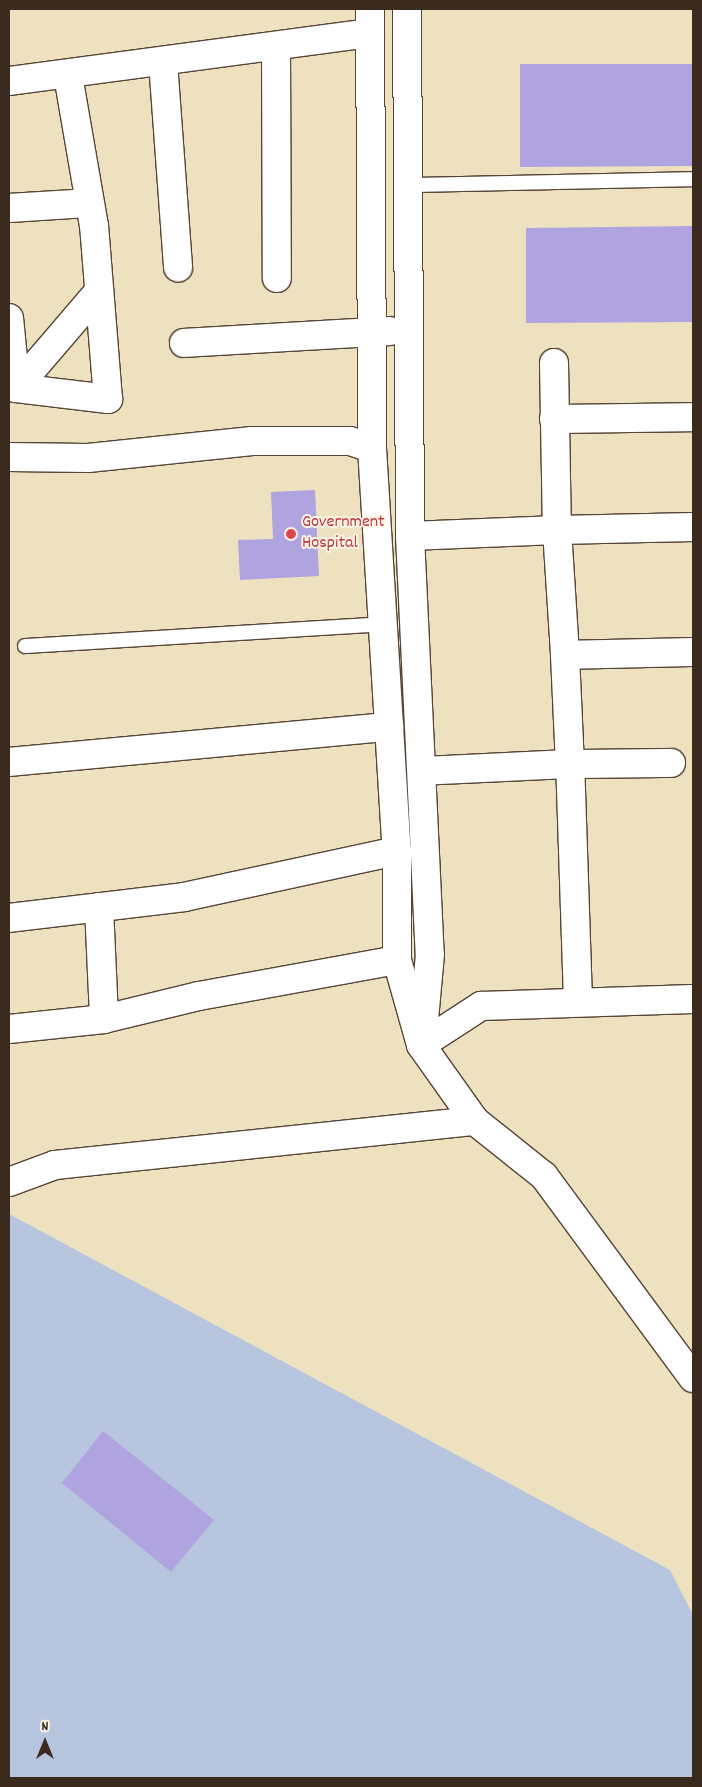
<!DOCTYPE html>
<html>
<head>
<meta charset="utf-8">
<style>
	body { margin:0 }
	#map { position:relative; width:702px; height:1787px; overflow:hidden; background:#eee1c0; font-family:Dekko,sans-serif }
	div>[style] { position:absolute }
	.industrial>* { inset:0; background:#b7c5de }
	.building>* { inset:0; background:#afa4df }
	.roads { filter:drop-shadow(1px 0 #564536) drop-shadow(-1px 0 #564536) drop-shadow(0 1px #564536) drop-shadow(0 -1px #564536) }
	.lane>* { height:14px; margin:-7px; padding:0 7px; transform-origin:7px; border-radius:7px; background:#fff }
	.street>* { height:28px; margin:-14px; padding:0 14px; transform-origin:14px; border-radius:14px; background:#fff }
	.secondary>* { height:28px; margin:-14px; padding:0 14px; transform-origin:14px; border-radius:14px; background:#fff }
	.dots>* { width:14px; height:14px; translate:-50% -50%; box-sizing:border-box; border:2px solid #fcf5e5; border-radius:50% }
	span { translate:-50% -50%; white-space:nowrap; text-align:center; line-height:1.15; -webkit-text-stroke:4px #fcf5e5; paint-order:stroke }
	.health-label { font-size:18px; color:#be3a42 }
	.left { translate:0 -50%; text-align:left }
	.frame { position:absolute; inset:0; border:10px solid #3b2a1e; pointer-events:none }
	.north { position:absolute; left:20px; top:1717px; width:50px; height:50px; -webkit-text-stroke:4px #fcf5e5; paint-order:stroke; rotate:0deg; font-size:14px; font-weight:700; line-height:20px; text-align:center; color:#3b2a1e }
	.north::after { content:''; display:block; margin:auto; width:18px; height:22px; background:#3b2a1e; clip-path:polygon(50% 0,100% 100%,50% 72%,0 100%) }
</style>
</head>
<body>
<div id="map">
	<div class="industrial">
		<div style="clip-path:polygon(9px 1214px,670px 1570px,693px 1615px,693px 1778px,9px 1778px)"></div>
	</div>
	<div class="building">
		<div style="clip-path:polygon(520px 64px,693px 64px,693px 166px,520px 167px)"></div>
		<div style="clip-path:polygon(693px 226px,693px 322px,526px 323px,526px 228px)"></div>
		<div style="clip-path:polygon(315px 490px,319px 576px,240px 580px,238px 540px,273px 539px,271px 492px)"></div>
		<div style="clip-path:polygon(103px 1431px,214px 1520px,171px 1572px,62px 1483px)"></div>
	</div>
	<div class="roads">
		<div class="lane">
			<div style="left:409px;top:185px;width:284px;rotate:-1.2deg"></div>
			<div style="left:25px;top:646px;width:359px;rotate:-3.5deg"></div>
		</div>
		<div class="street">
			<div style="left:370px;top:9px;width:439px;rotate:89.7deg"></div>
			<div style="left:372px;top:448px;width:404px;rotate:86.5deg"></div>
			<div style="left:397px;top:851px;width:109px;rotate:90deg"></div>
			<div style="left:397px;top:960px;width:88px;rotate:74.2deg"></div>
			<div style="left:421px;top:1045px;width:93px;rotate:54.6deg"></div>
			<div style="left:407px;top:9px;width:527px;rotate:89.67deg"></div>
			<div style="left:410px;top:536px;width:418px;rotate:87.3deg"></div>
			<div style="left:430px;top:954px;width:77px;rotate:95.2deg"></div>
			<div style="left:276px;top:46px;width:232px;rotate:89.8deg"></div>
			<div style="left:163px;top:62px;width:206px;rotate:85.8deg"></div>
			<div style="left:9px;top:81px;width:364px;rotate:-7.6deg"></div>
			<div style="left:9px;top:208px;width:80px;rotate:-3.6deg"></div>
			<div style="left:9px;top:318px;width:70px;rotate:84.3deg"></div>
			<div style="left:16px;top:388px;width:93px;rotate:6.8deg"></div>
			<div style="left:108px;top:399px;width:174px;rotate:-94.6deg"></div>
			<div style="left:94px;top:226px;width:152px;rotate:-99.8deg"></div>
			<div style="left:184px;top:343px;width:206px;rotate:-3.3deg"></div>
			<div style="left:554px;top:363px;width:167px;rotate:89deg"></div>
			<div style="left:557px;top:530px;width:136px;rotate:-1.3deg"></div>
			<div style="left:16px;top:388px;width:128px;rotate:-49.4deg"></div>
			<div style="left:554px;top:419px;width:139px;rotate:-0.8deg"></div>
			<div style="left:9px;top:457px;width:79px;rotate:0.7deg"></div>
			<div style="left:88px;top:458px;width:165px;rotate:-5.9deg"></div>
			<div style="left:252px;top:441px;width:98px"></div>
			<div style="left:350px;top:441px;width:23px;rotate:18deg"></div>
			<div style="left:410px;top:536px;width:147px;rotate:-2.3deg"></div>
			<div style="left:557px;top:530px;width:125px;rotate:86.3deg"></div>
			<div style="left:565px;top:655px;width:109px;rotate:87.4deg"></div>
			<div style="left:570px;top:764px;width:148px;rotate:177.3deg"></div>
			<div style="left:565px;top:655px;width:128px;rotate:-1.3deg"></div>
			<div style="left:9px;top:762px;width:382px;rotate:-5.3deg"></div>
			<div style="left:99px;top:907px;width:112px;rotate:87.4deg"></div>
			<div style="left:9px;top:918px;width:176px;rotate:-6.8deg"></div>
			<div style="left:184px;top:897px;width:218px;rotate:-12.2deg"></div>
			<div style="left:578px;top:1001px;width:237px;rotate:-91.9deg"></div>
			<div style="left:570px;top:764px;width:101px;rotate:-0.6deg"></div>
			<div style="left:9px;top:1029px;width:96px;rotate:-6deg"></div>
			<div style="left:104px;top:1019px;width:98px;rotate:-13.6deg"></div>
			<div style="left:199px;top:996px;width:201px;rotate:-10.3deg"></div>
			<div style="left:421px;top:1045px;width:72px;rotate:-33deg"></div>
			<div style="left:481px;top:1006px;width:212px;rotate:-1.9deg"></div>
		</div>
		<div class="secondary">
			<div style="left:9px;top:1182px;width:49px;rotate:-20.3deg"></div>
			<div style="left:55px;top:1165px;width:422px;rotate:-6deg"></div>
			<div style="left:475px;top:1121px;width:88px;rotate:38.6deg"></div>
			<div style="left:544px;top:1176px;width:251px;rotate:53.6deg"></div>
		</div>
	</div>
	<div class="dots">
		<div style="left:291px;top:534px;background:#e0444e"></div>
	</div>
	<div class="health-label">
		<span class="left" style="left:302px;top:534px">Government<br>Hospital</span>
	</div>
	<div class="frame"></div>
	<div class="north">N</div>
</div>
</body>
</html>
